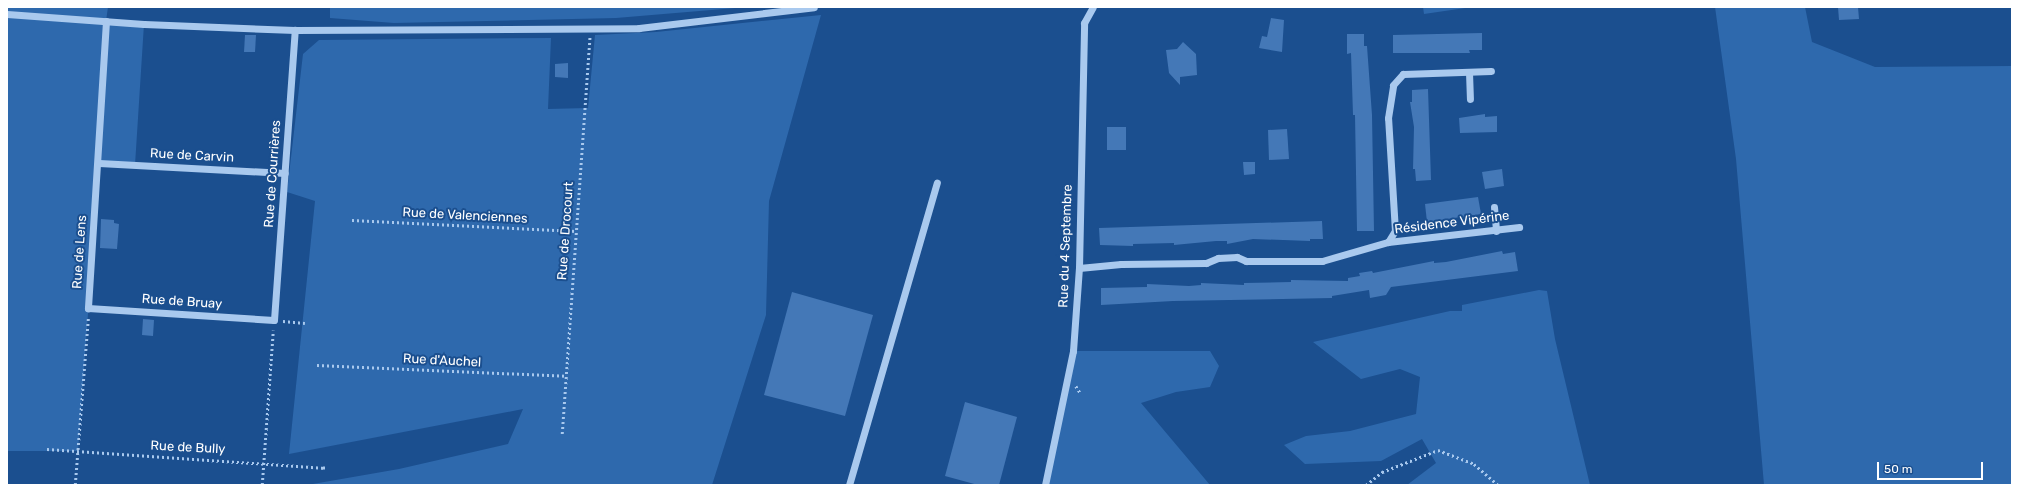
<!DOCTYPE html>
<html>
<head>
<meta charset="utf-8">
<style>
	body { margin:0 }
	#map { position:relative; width:2019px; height:492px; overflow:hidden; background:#1b4f8f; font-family:Rubik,sans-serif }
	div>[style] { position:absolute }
	.green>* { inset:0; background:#2e69ad }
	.building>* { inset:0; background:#4478b7 }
	.path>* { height:2.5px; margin-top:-1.25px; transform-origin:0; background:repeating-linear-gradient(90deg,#a9c9ee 0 2px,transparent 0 5px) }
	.minor>* { height:7px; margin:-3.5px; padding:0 3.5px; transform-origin:3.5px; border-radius:3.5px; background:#a9c9ee }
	span { translate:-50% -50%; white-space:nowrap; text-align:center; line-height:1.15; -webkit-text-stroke:4px #1b4f8f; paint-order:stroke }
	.street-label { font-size:13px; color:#fff }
	.frame { position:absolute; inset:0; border:8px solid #fff; pointer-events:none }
	.scale { position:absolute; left:1877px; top:462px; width:106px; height:18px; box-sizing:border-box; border:2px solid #fff; border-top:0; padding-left:5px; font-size:12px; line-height:14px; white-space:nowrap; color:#fff; -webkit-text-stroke:3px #1b4f8f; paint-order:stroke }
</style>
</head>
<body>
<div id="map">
	<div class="green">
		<div style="clip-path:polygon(7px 7px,108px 7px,106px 21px,144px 24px,135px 165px,99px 163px,78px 451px,7px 451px)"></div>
		<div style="clip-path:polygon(330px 7px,747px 7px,616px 18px,394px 23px,330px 18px)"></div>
		<div style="clip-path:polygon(1423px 7px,1472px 7px,1424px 14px)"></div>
		<div style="clip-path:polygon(1715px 7px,1805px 7px,1812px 42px,1875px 67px,2012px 66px,2012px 485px,1764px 485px,1736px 159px)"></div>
		<div style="clip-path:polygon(821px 15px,769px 201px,766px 315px,712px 485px,307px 485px,399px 469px,508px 444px,523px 409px,289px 454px,315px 201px,287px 192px,303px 54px,319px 40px,551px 38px,548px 109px,588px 108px,595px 35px,656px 32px)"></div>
		<div style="clip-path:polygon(1539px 290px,1547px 291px,1555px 339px,1590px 485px,1407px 485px,1436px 463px,1422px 439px,1381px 461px,1305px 464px,1284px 445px,1306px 436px,1350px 431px,1416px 414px,1420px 377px,1400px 369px,1361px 379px,1313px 342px,1450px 311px,1462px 311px,1462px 305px)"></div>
		<div style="clip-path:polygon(1073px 351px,1210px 351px,1219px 366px,1210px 387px,1176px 392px,1141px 403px,1210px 485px,1045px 485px)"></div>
	</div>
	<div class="building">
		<div style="clip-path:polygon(1838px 7px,1858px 7px,1859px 19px,1839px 20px)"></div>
		<div style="clip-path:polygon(1271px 18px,1284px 20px,1282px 52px,1259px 48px,1262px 36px,1267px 37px)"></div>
		<div style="clip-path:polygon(1482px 33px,1482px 50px,1469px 50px,1470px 53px,1393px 53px,1393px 35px)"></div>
		<div style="clip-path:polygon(1347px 34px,1364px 34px,1364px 46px,1367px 46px,1372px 115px,1374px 231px,1357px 231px,1355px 115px,1353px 115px,1351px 53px,1347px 54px)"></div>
		<div style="clip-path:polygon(245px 35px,256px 35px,255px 52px,244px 52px)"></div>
		<div style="clip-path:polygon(1183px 42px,1196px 54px,1197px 75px,1180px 77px,1180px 85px,1169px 73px,1166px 50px,1177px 49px)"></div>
		<div style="clip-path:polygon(568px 63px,568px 78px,555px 77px,555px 64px)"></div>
		<div style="clip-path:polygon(1428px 89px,1431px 180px,1416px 181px,1415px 169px,1413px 169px,1414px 127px,1410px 102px,1412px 102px,1412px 90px)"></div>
		<div style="clip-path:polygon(1485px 114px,1485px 117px,1497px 116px,1497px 132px,1460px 133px,1459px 118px)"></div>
		<div style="clip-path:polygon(1107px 127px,1126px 127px,1126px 150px,1107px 150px)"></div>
		<div style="clip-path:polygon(1287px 129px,1289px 159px,1269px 160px,1268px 130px)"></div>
		<div style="clip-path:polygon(1243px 162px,1255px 162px,1255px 174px,1244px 175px)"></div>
		<div style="clip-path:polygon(1502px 169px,1504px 186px,1485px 189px,1482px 172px)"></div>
		<div style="clip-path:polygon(1478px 197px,1481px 214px,1427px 222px,1425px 204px)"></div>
		<div style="clip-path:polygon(101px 219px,114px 220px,114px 223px,119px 224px,117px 249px,100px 248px)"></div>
		<div style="clip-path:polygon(1322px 221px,1323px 239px,1310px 239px,1310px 241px,1253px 239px,1227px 244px,1227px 241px,1216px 241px,1174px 245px,1174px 243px,1133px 244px,1133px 246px,1100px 245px,1099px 228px)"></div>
		<div style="clip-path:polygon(1502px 251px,1503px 254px,1515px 252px,1518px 271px,1391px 287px,1386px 295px,1370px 298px,1369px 290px,1332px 296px,1332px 298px,1173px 301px,1101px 305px,1101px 288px,1147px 287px,1147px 284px,1189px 286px,1201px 285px,1201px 283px,1244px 285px,1244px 283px,1291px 282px,1291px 280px,1348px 281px,1348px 278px,1360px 276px,1359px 273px,1372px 271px,1373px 273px,1434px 261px,1434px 263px,1446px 262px)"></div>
		<div style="clip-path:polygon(792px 292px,873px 315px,845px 416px,764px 395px)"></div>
		<div style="clip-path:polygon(143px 319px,154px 320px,153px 336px,142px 335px)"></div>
		<div style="clip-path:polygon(965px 402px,1017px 417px,999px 485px,978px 485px,945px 476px)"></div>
	</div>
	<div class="path">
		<div style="left:352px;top:220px;width:225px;rotate:2.8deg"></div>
		<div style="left:283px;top:321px;width:22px;rotate:5deg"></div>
		<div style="left:317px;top:365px;width:249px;rotate:2.5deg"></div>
		<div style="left:1076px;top:386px;width:9px;rotate:58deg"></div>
		<div style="left:562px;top:434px;width:398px;rotate:-86deg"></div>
		<div style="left:47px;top:449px;width:279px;rotate:3.9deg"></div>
		<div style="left:325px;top:468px;width:3px;rotate:180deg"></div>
		<div style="left:75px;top:485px;width:168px;rotate:-85.5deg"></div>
		<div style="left:262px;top:485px;width:155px;rotate:-85.9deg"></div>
		<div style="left:1366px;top:485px;width:21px;rotate:-39deg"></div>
		<div style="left:1382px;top:472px;width:60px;rotate:-21.4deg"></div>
		<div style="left:1438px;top:450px;width:39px;rotate:21deg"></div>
		<div style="left:1474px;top:464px;width:32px;rotate:41deg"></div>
	</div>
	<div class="minor">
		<div style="left:7px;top:14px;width:137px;rotate:4.2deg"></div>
		<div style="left:144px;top:24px;width:151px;rotate:2.3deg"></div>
		<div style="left:295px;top:30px;width:344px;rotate:-0.3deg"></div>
		<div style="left:639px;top:28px;width:176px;rotate:-6.8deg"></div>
		<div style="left:106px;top:21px;width:288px;rotate:93.6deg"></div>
		<div style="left:88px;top:308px;width:186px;rotate:3.7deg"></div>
		<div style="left:274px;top:320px;width:291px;rotate:-85.9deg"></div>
		<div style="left:1469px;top:72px;width:27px;rotate:88deg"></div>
		<div style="left:99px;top:163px;width:186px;rotate:3.1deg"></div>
		<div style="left:1494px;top:207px;width:24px;rotate:85deg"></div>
		<div style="left:1388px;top:242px;width:13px;rotate:-58deg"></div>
		<div style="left:1395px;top:231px;width:113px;rotate:-93.5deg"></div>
		<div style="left:1388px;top:118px;width:33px;rotate:-81deg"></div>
		<div style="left:1393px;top:85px;width:15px;rotate:-48deg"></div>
		<div style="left:1403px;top:74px;width:88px;rotate:-2deg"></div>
		<div style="left:1079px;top:268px;width:42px;rotate:-5.4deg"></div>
		<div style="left:1121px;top:264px;width:85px;rotate:-0.7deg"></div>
		<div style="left:1206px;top:263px;width:13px;rotate:-23deg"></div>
		<div style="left:1218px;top:258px;width:19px;rotate:-3deg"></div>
		<div style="left:1237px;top:257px;width:10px;rotate:24deg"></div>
		<div style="left:1246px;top:261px;width:76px"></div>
		<div style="left:1322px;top:261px;width:69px;rotate:-16.1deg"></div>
		<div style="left:1388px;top:242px;width:132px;rotate:-6.5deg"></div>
		<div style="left:849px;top:485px;width:315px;rotate:-73.8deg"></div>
		<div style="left:1045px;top:485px;width:137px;rotate:-78.2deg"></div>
		<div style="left:1073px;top:351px;width:83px;rotate:-85.9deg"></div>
		<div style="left:1079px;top:268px;width:245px;rotate:-88.8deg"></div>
		<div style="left:1084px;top:23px;width:18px;rotate:-61deg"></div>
	</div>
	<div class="street-label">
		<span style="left:192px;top:156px;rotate:3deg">Rue de Carvin</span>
		<span style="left:273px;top:174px;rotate:-86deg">Rue de Courrières</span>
		<span style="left:465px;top:216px;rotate:3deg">Rue de Valenciennes</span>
		<span style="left:1452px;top:223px;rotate:-7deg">Résidence Vipérine</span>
		<span style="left:566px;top:231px;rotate:-86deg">Rue de Drocourt</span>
		<span style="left:1066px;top:246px;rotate:-88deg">Rue du 4 Septembre</span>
		<span style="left:80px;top:252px;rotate:-86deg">Rue de Lens</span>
		<span style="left:182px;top:302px;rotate:4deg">Rue de Bruay</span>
		<span style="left:442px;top:361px;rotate:3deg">Rue d'Auchel</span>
		<span style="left:188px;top:448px;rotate:3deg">Rue de Bully</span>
	</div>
	<div class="frame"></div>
	<div class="scale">50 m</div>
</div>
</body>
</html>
